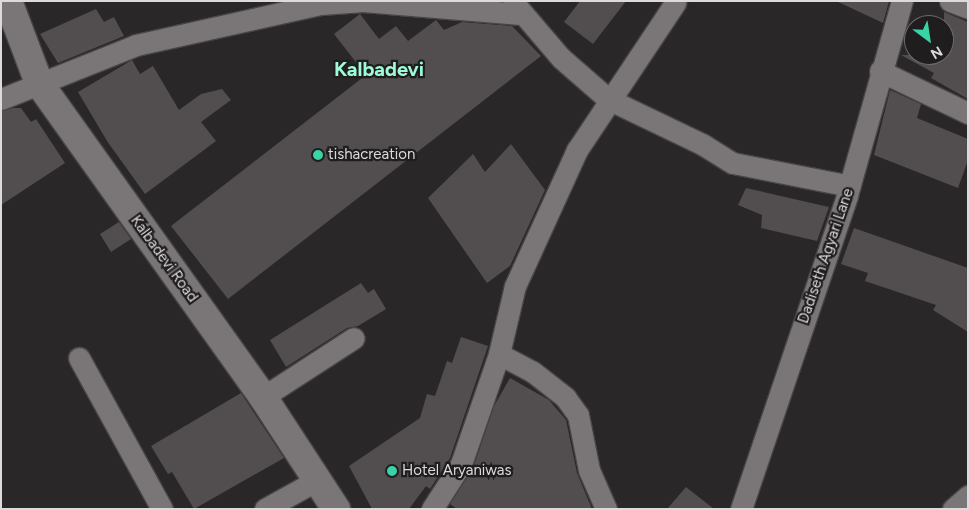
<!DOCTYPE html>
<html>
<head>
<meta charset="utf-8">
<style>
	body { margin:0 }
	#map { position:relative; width:969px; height:510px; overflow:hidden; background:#2a2728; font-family:Figtree,sans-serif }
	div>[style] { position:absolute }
	.building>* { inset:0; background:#524e50 }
	.roads { filter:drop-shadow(1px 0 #474546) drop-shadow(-1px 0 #474546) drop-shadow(0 1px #474546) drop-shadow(0 -1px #474546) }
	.minor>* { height:21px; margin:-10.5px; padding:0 10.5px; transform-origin:10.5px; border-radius:10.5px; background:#7a7678 }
	.secondary>* { height:28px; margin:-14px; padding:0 14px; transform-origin:14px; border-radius:14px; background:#7a7678 }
	.dots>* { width:14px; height:14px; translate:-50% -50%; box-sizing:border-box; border:2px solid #201d1e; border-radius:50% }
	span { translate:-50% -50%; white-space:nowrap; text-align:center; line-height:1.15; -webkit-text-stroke:4.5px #201d1e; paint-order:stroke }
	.poi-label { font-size:15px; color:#dcdadb }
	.left { translate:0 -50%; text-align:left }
	.street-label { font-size:15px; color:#dcdadb }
	.district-label { font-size:20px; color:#9ffad7; font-weight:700 }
	.frame { position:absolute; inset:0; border:2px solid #dcdadb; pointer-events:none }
	.north { position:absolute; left:904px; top:15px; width:50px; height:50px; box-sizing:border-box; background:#201d1e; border:1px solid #6b696a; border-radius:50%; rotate:149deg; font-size:14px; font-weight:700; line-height:20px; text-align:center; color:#dcdadb }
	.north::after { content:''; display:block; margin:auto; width:18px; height:22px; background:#39d4a5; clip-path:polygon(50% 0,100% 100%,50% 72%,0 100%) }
</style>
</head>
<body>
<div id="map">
	<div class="building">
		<div style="clip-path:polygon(580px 1px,626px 1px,593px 44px,564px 22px)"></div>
		<div style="clip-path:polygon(836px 1px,889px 1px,883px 23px)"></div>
		<div style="clip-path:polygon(96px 9px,104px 22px,114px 17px,124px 36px,58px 63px,40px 34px)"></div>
		<div style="clip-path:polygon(944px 12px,968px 22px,968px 99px,931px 78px,934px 73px,901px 55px,944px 55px)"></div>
		<div style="clip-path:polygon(360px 14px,379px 39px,396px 26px,408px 41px,436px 20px,444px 30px,462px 22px,512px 26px,541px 56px,228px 299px,171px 226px,366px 75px,334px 34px)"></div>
		<div style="clip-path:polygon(132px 60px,140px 74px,153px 66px,179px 110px,201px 94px,222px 89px,231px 100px,201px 122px,216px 141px,145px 194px,107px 141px,78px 92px)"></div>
		<div style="clip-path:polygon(890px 90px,921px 104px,917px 118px,968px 139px,968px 160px,958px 188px,874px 155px)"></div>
		<div style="clip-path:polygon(13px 108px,21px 108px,31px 122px,36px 119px,65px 163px,1px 205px,1px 111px)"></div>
		<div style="clip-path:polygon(511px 144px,545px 190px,510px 266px,487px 283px,428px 198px,473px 154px,485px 172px)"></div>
		<div style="clip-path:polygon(746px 188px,829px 207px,817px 241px,761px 228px,762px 215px,738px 205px)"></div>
		<div style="clip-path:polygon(119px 222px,131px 239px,111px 252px,100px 234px)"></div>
		<div style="clip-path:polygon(854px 228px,968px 268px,968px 332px,933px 310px,936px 305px,865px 281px,868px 273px,841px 264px)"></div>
		<div style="clip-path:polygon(361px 283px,368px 293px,374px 289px,386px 309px,358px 326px,347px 328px,286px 367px,270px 340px)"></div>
		<div style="clip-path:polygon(461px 337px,488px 346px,450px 458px,430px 489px,426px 486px,409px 509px,372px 509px,349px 466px,420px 418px,427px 394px,435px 396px,447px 361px,452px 363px)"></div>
		<div style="clip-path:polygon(510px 378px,549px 400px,566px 420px,577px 473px,592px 509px,457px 509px,450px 504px,473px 468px,494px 406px)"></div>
		<div style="clip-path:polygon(241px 393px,284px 458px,194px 509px,172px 472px,168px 474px,151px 446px)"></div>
		<div style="clip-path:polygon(686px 487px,714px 509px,667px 509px)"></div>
	</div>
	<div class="roads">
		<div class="minor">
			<div style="left:950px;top:1px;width:19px;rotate:21deg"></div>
			<div style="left:514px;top:3px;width:72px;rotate:49.5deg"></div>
			<div style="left:561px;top:58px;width:62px;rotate:41.1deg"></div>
			<div style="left:608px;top:99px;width:104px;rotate:25.6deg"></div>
			<div style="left:702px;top:144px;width:36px;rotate:32deg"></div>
			<div style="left:733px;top:163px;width:119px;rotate:11.1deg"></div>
			<div style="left:880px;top:71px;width:98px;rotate:25.5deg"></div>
			<div style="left:1px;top:99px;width:145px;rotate:-21.8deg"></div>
			<div style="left:136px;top:45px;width:189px;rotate:-12.5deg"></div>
			<div style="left:321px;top:4px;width:42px;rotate:-4.1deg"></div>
			<div style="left:363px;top:1px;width:158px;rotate:4.7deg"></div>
			<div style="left:499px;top:354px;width:38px;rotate:28deg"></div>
			<div style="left:533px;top:372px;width:41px;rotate:38deg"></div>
			<div style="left:565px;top:397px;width:22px;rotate:54deg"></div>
			<div style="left:578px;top:415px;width:56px;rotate:78.7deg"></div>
			<div style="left:589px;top:470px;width:43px;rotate:66.4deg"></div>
			<div style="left:79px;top:358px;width:172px;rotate:61.2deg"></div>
			<div style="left:263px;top:397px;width:108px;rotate:-33deg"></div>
			<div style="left:265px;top:509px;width:60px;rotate:-29.1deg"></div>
			<div style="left:432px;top:509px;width:54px;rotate:-57.2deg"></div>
			<div style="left:461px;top:464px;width:116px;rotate:-70.9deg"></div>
			<div style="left:499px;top:354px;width:70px;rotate:-76.8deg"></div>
			<div style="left:515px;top:286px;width:149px;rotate:-65.5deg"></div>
			<div style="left:577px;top:150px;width:177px;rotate:-56.3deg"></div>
			<div style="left:741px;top:509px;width:331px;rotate:-71.3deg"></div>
			<div style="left:847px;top:195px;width:202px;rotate:-74.2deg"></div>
			<div style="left:953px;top:509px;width:20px;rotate:-41deg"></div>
		</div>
		<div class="secondary">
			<div style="left:8px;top:1px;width:88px;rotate:69.3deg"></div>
			<div style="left:39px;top:83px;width:386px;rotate:54.5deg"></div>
			<div style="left:263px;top:397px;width:134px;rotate:56.9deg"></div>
		</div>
	</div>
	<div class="dots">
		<div style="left:318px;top:155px;background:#39d4a5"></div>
		<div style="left:392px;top:471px;background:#39d4a5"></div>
	</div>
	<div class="poi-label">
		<span class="left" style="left:328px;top:155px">tishacreation</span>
		<span class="left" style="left:402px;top:471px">Hotel Aryaniwas</span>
	</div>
	<div class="street-label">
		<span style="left:826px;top:256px;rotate:-71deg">Dadiseth Agyari Lane</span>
		<span style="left:164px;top:259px;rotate:54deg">Kalbadevi Road</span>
	</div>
	<div class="district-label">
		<span style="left:379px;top:69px">Kalbadevi</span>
	</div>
	<div class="frame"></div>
	<div class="north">N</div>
</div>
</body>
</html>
